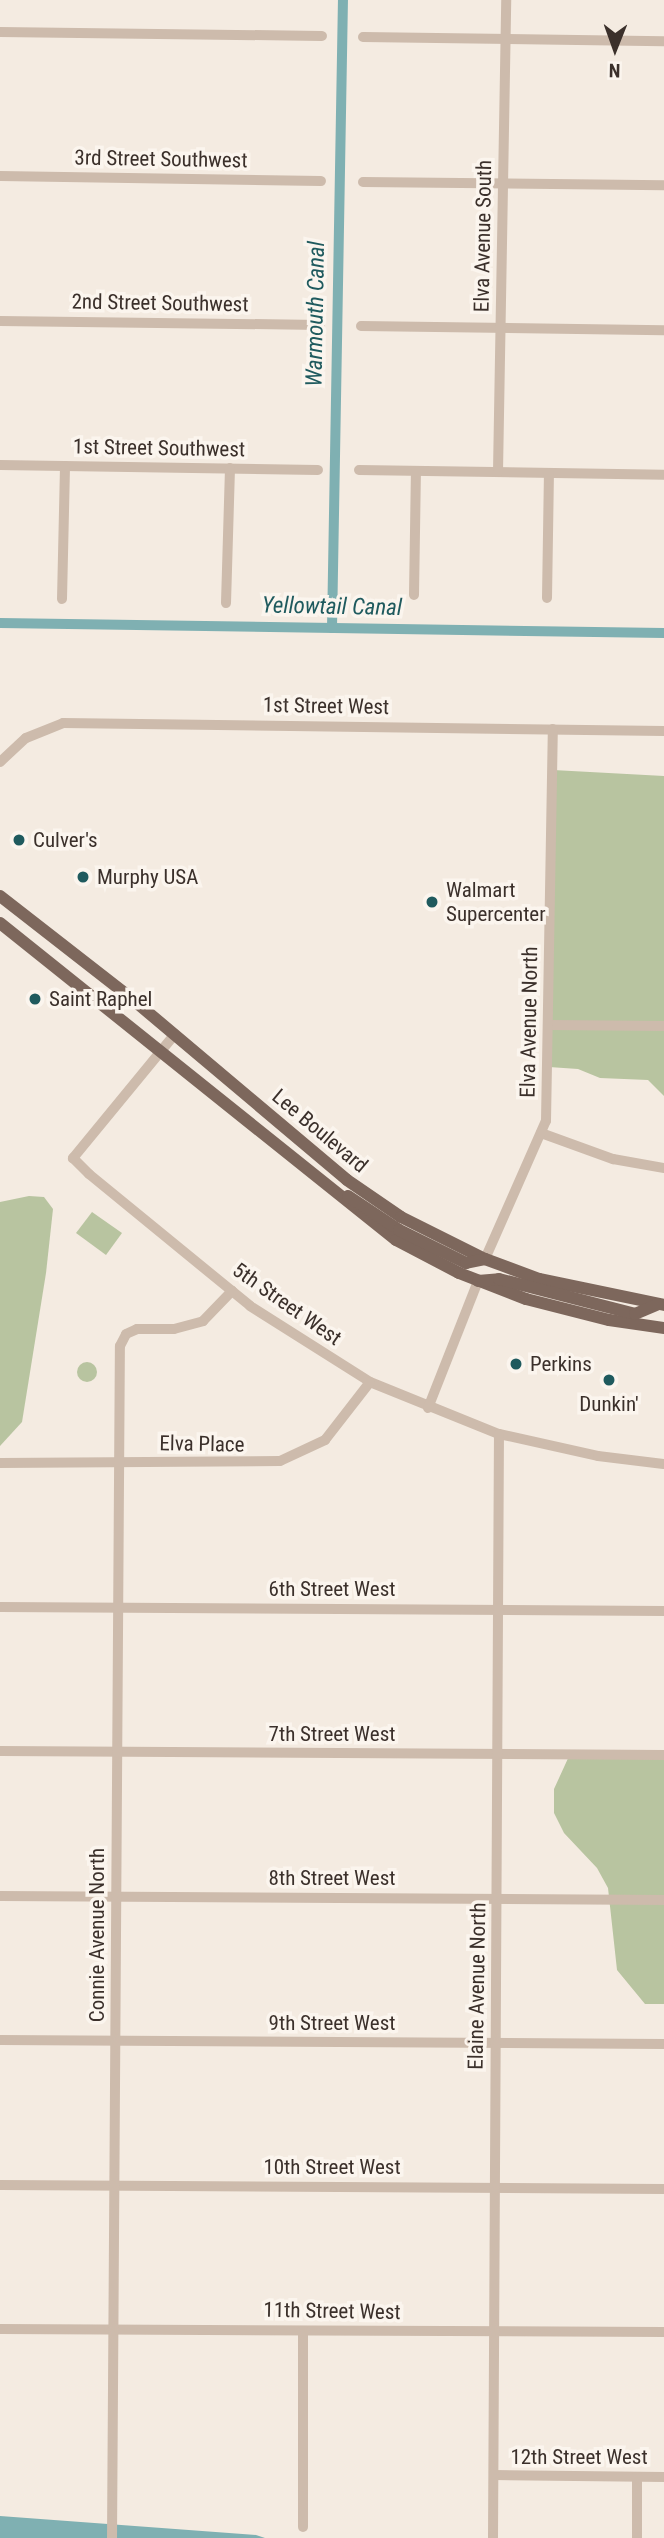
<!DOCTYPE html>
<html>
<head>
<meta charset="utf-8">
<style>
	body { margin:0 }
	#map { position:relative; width:664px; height:2538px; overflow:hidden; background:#f4ebe1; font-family:"Roboto Condensed",sans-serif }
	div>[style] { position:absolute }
	.green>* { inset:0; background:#b8c4a0 }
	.round { border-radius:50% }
	.water>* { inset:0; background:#7fb0b2 }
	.canal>* { height:10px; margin:-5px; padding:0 5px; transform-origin:5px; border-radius:5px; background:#7fb0b2 }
	.minor>* { height:10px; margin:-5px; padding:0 5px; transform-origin:5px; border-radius:5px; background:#cdbbac }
	.major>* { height:12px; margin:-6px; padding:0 6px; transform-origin:6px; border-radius:6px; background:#7d675c }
	.dots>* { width:19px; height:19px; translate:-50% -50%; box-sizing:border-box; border:4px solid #fbf5ee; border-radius:50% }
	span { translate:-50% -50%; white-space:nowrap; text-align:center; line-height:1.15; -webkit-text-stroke:7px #fbf5ee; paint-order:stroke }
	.street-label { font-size:21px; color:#3b302b }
	.poi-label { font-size:21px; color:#3b302b }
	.left { translate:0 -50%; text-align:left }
	.water-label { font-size:23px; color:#1f5a5e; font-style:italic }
	.north { position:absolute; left:580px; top:14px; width:70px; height:70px; -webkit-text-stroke:5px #fbf5ee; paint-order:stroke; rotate:181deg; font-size:19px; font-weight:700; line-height:28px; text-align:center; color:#3b302b }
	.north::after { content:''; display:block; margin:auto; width:24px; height:32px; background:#3b302b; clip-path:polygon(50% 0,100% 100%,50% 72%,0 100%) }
</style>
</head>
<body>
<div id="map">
	<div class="green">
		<div style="clip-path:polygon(553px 770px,664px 776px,664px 1096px,648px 1080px,600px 1078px,578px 1069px,549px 1067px)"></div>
		<div style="clip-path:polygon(29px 1196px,44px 1197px,53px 1209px,46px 1273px,22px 1422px,0 1446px,0 1202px)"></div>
		<div style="clip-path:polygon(92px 1212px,122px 1233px,106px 1255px,76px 1233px)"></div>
		<div class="round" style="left:77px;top:1362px;width:20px;height:20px"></div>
		<div style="clip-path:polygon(570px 1754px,664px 1754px,664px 2004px,645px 2004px,617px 1970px,608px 1888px,597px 1868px,564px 1833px,554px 1813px,554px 1789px)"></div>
	</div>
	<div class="water">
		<div style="clip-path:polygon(0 2516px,256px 2535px,265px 2538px,0 2538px)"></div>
	</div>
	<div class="canal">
		<div style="left:0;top:623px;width:664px;rotate:0.86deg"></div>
		<div style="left:332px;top:628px;width:628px;rotate:-89deg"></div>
	</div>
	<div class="minor">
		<div style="left:0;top:32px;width:322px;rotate:0.7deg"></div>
		<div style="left:363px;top:37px;width:301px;rotate:0.8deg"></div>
		<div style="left:0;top:176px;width:321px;rotate:0.9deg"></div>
		<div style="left:363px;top:182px;width:301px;rotate:0.6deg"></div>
		<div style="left:0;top:321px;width:320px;rotate:0.7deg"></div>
		<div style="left:361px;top:326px;width:303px;rotate:0.8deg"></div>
		<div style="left:0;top:465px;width:318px;rotate:0.9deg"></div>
		<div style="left:359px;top:470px;width:305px;rotate:0.9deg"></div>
		<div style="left:498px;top:472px;width:472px;rotate:-89deg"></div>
		<div style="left:414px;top:595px;width:124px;rotate:-89.1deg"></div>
		<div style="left:547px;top:598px;width:125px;rotate:-89.1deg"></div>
		<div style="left:62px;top:599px;width:133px;rotate:-88.7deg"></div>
		<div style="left:226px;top:603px;width:135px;rotate:-88.3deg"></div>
		<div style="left:0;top:762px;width:35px;rotate:-43deg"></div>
		<div style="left:26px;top:738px;width:40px;rotate:-22deg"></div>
		<div style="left:63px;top:723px;width:601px;rotate:0.76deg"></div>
		<div style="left:548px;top:1025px;width:116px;rotate:0.5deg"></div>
		<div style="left:175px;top:1034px;width:161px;rotate:129.4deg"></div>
		<div style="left:73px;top:1158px;width:23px;rotate:45deg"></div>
		<div style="left:89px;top:1174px;width:208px;rotate:39.3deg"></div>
		<div style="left:250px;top:1306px;width:142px;rotate:32.3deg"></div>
		<div style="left:370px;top:1382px;width:139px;rotate:22deg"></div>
		<div style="left:499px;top:1434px;width:101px;rotate:12.5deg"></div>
		<div style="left:598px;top:1456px;width:66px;rotate:6.9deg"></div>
		<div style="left:541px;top:1133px;width:77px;rotate:19.9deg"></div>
		<div style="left:613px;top:1159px;width:52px;rotate:10deg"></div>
		<div style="left:485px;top:1259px;width:151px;rotate:-66.2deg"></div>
		<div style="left:546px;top:1121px;width:392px;rotate:-89deg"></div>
		<div style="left:428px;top:1408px;width:136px;rotate:-68.5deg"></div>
		<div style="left:0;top:1463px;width:280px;rotate:-0.4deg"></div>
		<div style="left:280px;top:1461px;width:50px;rotate:-25deg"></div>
		<div style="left:325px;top:1440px;width:73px;rotate:-52.2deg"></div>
		<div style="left:0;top:1607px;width:664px;rotate:0.35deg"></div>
		<div style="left:0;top:1751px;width:664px;rotate:0.35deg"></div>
		<div style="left:0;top:1896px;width:664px;rotate:0.35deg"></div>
		<div style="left:0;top:2040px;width:664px;rotate:0.35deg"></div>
		<div style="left:0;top:2185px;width:664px;rotate:0.35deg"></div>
		<div style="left:0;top:2329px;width:664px;rotate:0.26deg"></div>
		<div style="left:494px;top:2475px;width:170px;rotate:0.7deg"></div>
		<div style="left:303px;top:2527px;width:196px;rotate:-90deg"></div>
		<div style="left:112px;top:2538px;width:1192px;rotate:-89.62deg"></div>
		<div style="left:120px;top:1346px;width:13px;rotate:-63deg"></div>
		<div style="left:126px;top:1334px;width:12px;rotate:-24deg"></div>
		<div style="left:137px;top:1329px;width:37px"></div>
		<div style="left:174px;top:1329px;width:30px;rotate:-15deg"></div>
		<div style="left:203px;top:1321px;width:42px;rotate:-46deg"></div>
		<div style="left:493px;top:2538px;width:1104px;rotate:-89.69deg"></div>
		<div style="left:637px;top:2538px;width:61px;rotate:-90deg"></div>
	</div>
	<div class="major">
		<div style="left:0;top:896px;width:166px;rotate:37.9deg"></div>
		<div style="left:131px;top:998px;width:282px;rotate:40.1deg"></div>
		<div style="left:347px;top:1180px;width:65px;rotate:34.4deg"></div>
		<div style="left:401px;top:1217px;width:94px;rotate:26.6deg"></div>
		<div style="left:485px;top:1259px;width:58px;rotate:20.3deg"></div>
		<div style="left:539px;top:1279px;width:128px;rotate:11.7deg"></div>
		<div style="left:0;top:923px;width:507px;rotate:38.68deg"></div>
		<div style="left:396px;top:1240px;width:71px;rotate:27.6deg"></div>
		<div style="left:459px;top:1273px;width:72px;rotate:21.2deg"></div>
		<div style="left:526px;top:1299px;width:86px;rotate:14.2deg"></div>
		<div style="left:609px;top:1320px;width:56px;rotate:8.3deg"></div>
		<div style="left:348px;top:1196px;width:61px;rotate:33.7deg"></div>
		<div style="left:399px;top:1230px;width:75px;rotate:26.2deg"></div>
		<div style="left:466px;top:1263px;width:19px;rotate:-12deg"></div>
		<div style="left:478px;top:1281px;width:21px;rotate:-5deg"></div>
		<div style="left:499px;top:1279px;width:140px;rotate:14.4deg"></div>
		<div style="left:635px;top:1314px;width:25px;rotate:-23deg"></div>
	</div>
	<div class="dots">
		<div style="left:19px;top:840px;background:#1f5a5e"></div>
		<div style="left:83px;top:877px;background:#1f5a5e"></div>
		<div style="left:432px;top:902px;background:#1f5a5e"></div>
		<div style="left:35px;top:999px;background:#1f5a5e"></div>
		<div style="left:516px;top:1364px;background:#1f5a5e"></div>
		<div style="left:609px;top:1380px;background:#1f5a5e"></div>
	</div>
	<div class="street-label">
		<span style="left:161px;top:159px;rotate:1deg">3rd Street Southwest</span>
		<span style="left:483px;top:236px;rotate:-89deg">Elva Avenue South</span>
		<span style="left:160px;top:303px;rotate:1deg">2nd Street Southwest</span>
		<span style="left:159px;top:448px;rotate:1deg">1st Street Southwest</span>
		<span style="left:326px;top:706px;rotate:1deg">1st Street West</span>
		<span style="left:529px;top:1022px;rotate:-89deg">Elva Avenue North</span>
		<span style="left:320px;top:1131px;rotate:40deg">Lee Boulevard</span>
		<span style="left:287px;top:1304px;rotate:35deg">5th Street West</span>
		<span style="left:202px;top:1444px;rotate:1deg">Elva Place</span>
		<span style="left:332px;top:1589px">6th Street West</span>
		<span style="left:332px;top:1734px">7th Street West</span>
		<span style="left:332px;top:1878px">8th Street West</span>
		<span style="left:97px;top:1935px;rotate:-90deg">Connie Avenue North</span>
		<span style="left:477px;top:1986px;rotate:-89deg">Elaine Avenue North</span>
		<span style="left:332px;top:2023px">9th Street West</span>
		<span style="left:332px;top:2167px">10th Street West</span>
		<span style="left:332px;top:2311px;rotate:1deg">11th Street West</span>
		<span style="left:579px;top:2457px">12th Street West</span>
	</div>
	<div class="poi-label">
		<span class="left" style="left:33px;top:840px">Culver's</span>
		<span class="left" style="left:97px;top:877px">Murphy USA</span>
		<span class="left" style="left:446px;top:902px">Walmart<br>Supercenter</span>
		<span class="left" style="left:49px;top:999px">Saint Raphel</span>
		<span class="left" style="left:530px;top:1364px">Perkins</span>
		<span style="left:609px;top:1404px">Dunkin'</span>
	</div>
	<div class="water-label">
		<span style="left:316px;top:314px;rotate:-89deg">Warmouth Canal</span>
		<span style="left:332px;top:607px;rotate:1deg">Yellowtail Canal</span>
	</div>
	<div class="north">N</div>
</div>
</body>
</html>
